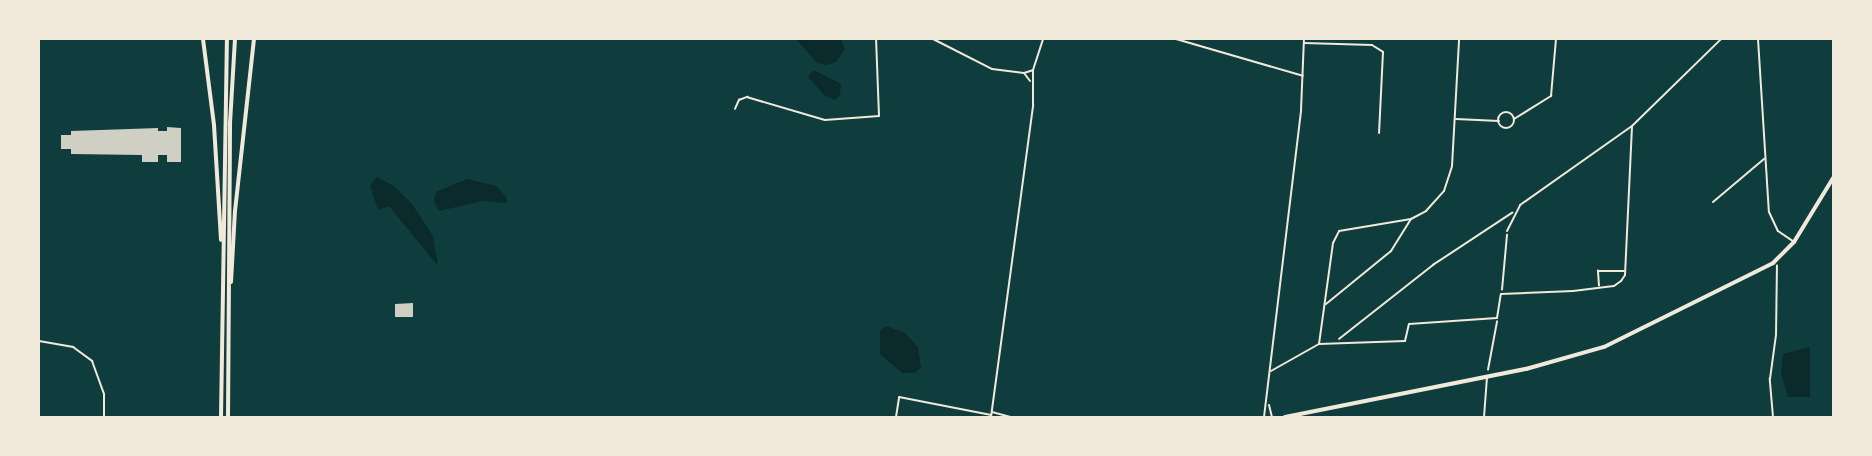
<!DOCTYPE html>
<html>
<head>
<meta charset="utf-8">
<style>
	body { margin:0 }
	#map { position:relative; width:1872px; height:456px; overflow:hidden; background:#0f3d3e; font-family:Overpass,sans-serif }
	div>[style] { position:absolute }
	.water>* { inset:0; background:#0a2a2b }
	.building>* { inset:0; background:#cfcfc3 }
	.path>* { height:1.5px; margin:-0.75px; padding:0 0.75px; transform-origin:0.75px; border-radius:0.75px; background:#f1e9da }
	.service>* { height:1.5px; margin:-0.75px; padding:0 0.75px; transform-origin:0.75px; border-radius:0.75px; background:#f1e9da }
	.minor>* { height:2px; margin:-1px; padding:0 1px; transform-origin:1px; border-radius:1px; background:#f1e9da }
	.minor>.ring { margin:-1px; padding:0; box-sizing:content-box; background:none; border:2px solid #f1e9da; border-radius:50% }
	.secondary>* { height:4px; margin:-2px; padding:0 2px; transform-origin:2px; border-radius:2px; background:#f1e9da }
	.primary>* { height:4px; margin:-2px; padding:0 2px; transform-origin:2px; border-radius:2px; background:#f1e9da }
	span { translate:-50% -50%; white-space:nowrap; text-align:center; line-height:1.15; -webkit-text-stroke:4.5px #f1e9da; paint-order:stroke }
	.frame { position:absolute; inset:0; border:40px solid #f1e9da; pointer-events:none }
</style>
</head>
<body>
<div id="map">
	<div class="water">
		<div style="clip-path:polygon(796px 39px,841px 39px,845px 49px,836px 62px,826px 65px,816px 62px)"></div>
		<div style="clip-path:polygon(813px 70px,841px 84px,840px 95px,835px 100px,825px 96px,808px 77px)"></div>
		<div style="clip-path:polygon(377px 177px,394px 186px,412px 204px,433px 236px,438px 266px,389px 206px,378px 210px,370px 186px)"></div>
		<div style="clip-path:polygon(467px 179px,496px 186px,506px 196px,507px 203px,482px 201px,439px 211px,434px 201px,436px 192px)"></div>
		<div style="clip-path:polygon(886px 326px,905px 333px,918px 347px,921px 368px,915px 373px,902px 373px,880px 354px,880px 331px)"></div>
		<div style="clip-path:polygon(1810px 347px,1810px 397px,1788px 397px,1781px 373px,1783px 354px)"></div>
	</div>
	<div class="building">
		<div style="clip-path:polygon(167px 127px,181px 128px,181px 162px,167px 162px,167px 155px,158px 155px,158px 162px,142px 162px,142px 155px,71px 154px,71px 149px,61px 149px,61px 135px,71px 135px,71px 131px,158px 128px,158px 131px,167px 131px)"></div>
		<div style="clip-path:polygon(413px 303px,413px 317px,395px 317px,395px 304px)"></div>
	</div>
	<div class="path">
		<div style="left:1502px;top:290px;width:55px;rotate:-84.8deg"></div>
		<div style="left:1339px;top:339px;width:120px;rotate:-38.2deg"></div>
		<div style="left:1433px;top:265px;width:95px;rotate:-33.4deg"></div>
		<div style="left:1488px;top:370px;width:49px;rotate:-79.4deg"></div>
		<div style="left:1773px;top:417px;width:38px;rotate:-95deg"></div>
		<div style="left:1770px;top:379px;width:44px;rotate:-82.2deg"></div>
		<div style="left:1776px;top:335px;width:69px;rotate:-89.2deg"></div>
	</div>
	<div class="service">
		<div style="left:735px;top:109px;width:10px;rotate:-66deg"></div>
		<div style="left:739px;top:100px;width:9px;rotate:-21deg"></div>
		<div style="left:747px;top:97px;width:81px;rotate:16.4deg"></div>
		<div style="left:825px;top:120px;width:54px;rotate:-4.2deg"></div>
		<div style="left:879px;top:116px;width:77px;rotate:-92.2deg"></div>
		<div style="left:1599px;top:286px;width:15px;rotate:-94deg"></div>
		<div style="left:1598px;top:271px;width:26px"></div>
	</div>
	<div class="minor">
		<div style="left:933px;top:39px;width:66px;rotate:27deg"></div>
		<div style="left:992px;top:69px;width:32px;rotate:7deg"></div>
		<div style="left:1024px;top:73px;width:9px;rotate:-18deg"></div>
		<div style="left:1176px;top:39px;width:132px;rotate:16.2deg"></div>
		<div style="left:1758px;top:39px;width:173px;rotate:86.4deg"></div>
		<div style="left:1769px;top:212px;width:21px;rotate:65deg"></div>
		<div style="left:1778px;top:231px;width:18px;rotate:34deg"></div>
		<div style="left:1304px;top:43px;width:68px;rotate:1.7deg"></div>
		<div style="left:1372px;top:45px;width:13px;rotate:32deg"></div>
		<div style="left:1383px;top:52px;width:81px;rotate:92.8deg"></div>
		<div style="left:1033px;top:70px;width:33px;rotate:-72deg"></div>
		<div style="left:1024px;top:73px;width:10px;rotate:53deg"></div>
		<div class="ring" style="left:1498px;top:112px;width:14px;height:14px"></div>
		<div style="left:1456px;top:119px;width:43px;rotate:2.7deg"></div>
		<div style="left:1514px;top:119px;width:44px;rotate:-31.9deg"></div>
		<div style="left:1551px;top:96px;width:57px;rotate:-85deg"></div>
		<div style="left:1713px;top:202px;width:67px;rotate:-40.1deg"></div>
		<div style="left:1507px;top:231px;width:29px;rotate:-63deg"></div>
		<div style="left:1520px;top:205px;width:137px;rotate:-35.2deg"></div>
		<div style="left:1632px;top:126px;width:124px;rotate:-44.3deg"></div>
		<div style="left:1326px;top:304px;width:84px;rotate:-39.2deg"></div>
		<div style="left:1391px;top:251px;width:38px;rotate:-58deg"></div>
		<div style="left:39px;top:341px;width:35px;rotate:10deg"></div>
		<div style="left:73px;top:347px;width:24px;rotate:36deg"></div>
		<div style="left:92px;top:361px;width:35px;rotate:70deg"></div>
		<div style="left:104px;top:394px;width:23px;rotate:90deg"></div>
		<div style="left:1319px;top:344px;width:86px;rotate:-2deg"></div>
		<div style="left:1405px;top:341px;width:17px;rotate:-77deg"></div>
		<div style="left:1409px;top:324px;width:88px;rotate:-3.9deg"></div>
		<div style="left:1497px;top:318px;width:24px;rotate:-81deg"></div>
		<div style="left:1501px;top:294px;width:72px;rotate:-2.4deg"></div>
		<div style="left:1573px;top:291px;width:41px;rotate:-7deg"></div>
		<div style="left:1614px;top:286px;width:9px;rotate:-36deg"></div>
		<div style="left:1621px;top:281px;width:7px;rotate:-56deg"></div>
		<div style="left:1625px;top:275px;width:149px;rotate:-87.3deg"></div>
		<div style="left:1271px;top:371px;width:55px;rotate:-29.4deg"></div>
		<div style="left:1319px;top:344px;width:102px;rotate:-82.1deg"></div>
		<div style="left:1333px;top:243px;width:13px;rotate:-63deg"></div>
		<div style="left:1339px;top:231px;width:73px;rotate:-9.5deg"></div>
		<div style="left:1411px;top:219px;width:17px;rotate:-28deg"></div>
		<div style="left:1426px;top:211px;width:27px;rotate:-48deg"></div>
		<div style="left:1444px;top:191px;width:26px;rotate:-72deg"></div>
		<div style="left:1452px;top:166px;width:127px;rotate:-86.8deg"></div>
		<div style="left:1269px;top:405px;width:12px;rotate:76deg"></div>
		<div style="left:992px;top:412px;width:20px;rotate:15deg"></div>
		<div style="left:896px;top:417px;width:20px;rotate:-81deg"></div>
		<div style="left:899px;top:397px;width:94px;rotate:11.1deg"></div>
		<div style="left:991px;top:417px;width:315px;rotate:-82.3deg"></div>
		<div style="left:1033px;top:105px;width:35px;rotate:-90deg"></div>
		<div style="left:1264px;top:417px;width:309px;rotate:-83.1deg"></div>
		<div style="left:1301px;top:110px;width:71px;rotate:-87.6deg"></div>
		<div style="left:1484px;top:417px;width:40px;rotate:-85.7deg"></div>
	</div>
	<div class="secondary">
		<div style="left:1285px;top:417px;width:246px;rotate:-11.3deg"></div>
		<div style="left:1526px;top:369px;width:81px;rotate:-15.8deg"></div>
		<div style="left:1604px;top:347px;width:189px;rotate:-26.4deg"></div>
		<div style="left:1773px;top:263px;width:30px;rotate:-45deg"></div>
		<div style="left:1794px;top:242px;width:75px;rotate:-58.6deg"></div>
	</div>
	<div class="primary">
		<div style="left:203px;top:39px;width:87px;rotate:82.7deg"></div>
		<div style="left:214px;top:125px;width:115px;rotate:86.5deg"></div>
		<div style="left:231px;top:282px;width:71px;rotate:-86.8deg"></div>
		<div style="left:235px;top:211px;width:173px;rotate:-83.7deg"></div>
		<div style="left:221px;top:417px;width:378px;rotate:-89.1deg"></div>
		<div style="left:228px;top:417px;width:294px;rotate:-89.6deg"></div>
		<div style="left:230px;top:123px;width:84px;rotate:-86.6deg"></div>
	</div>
	<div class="frame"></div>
</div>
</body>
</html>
